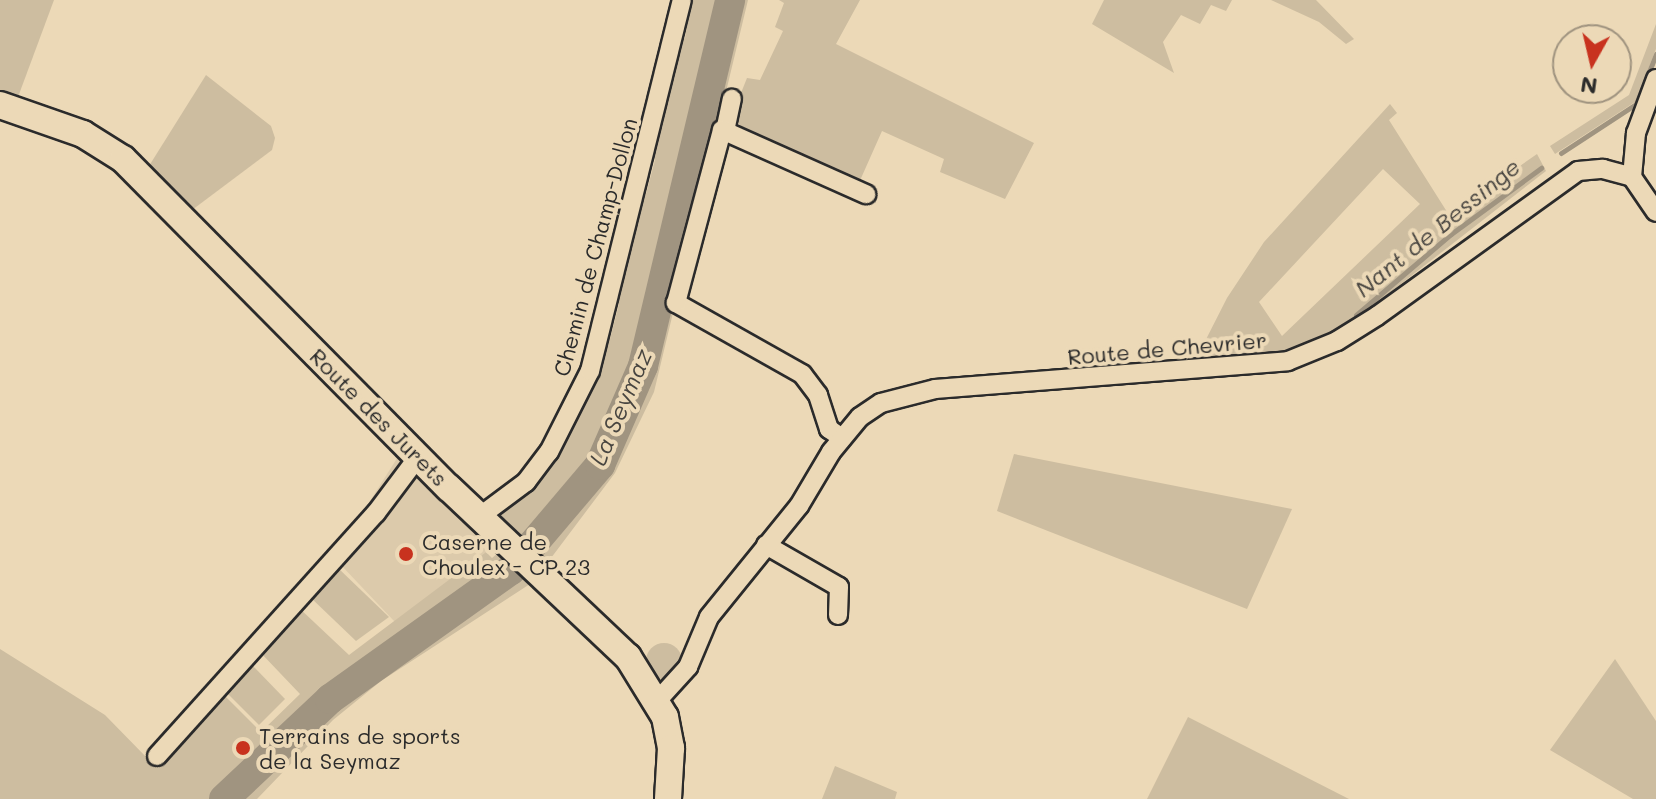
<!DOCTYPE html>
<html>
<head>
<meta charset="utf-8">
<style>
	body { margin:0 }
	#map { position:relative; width:1656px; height:799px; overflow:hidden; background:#ecd9b7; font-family:Mali,sans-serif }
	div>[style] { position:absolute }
	.built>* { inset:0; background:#dccaab }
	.green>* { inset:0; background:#cdbda0 }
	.round { border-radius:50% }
	.stream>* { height:5px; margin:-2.5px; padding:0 2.5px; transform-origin:2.5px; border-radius:2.5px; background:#a09480 }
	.river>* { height:30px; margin:-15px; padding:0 15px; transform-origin:15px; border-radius:15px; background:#a09480 }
	.roads { filter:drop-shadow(2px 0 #2b2b2b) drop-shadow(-2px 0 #2b2b2b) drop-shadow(0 2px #2b2b2b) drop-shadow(0 -2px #2b2b2b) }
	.street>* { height:18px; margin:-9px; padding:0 9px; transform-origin:9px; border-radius:9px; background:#ecd9b7 }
	.secondary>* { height:26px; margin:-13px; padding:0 13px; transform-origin:13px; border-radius:13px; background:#ecd9b7 }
	.dots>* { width:22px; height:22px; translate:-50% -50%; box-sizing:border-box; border:4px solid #ecd9b7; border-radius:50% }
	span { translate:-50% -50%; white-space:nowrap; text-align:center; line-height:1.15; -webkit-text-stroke:8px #ecd9b7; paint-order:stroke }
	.street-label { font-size:22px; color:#2b2b2b }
	.poi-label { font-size:22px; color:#2b2b2b }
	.left { translate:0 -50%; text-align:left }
	.water-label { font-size:24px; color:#484540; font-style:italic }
	.north { position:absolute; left:1552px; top:24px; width:80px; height:80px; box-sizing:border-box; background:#ecd9b7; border:2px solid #9f937f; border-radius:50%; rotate:188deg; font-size:22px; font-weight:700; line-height:32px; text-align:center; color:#2b2b2b }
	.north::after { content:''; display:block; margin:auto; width:28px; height:36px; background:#c8321e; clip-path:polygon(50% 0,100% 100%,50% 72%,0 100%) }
</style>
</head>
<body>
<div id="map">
	<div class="built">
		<div style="clip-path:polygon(401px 452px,473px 524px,486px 552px,395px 622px,340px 564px,358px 520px)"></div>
	</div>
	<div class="green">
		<div style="clip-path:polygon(0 0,54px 0,18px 97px,0 93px)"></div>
		<div style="clip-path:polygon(691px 0,748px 0,654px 392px,615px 473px,545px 566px,479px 517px,526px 482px,598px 345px,610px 339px,619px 304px,612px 291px,633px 204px,646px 194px,655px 160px,647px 147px,672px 45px,685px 38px)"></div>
		<div style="clip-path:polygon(779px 0,860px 0,836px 44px,1034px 143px,1005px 199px,940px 172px,944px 159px,882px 131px,858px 185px,748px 135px,736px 120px,739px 98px,747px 78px,760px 80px,783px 31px,775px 27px,784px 3px)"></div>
		<div style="clip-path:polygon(1104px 0,1232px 0,1226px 11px,1211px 5px,1200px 24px,1181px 15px,1163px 42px,1174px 73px,1092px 24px)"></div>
		<div style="clip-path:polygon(1271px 0,1316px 0,1354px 39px,1346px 44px,1319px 22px)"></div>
		<div style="clip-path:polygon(1656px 24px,1656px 49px,1635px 102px,1555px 154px,1550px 146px,1629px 95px)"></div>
		<div style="clip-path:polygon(206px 75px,271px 126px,275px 138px,272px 150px,192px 210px,149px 166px)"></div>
		<div style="clip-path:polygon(evenodd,1390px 104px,1397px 113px,1389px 120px,1449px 215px,1537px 154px,1546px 171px,1352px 322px,1277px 355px,1196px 359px,1227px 298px,1264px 242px,1390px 104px,1383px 169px,1420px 204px,1282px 336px,1259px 302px,1383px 169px)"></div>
		<div style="clip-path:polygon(1014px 454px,1292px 509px,1247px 609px,997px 511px)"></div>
		<div style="clip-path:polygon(486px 552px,492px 558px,499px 552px,530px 584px,381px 681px,333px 720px,257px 799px,0 799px,0 649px,105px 715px,148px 759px,214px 685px,261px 732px,300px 694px,259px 651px,298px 607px,349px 655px)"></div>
		<div style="clip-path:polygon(337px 567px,389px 617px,356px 641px,310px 597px)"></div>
		<div class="round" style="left:646px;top:643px;width:36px;height:36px"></div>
		<div style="clip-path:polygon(1615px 659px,1656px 721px,1656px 799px,1633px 799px,1550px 750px)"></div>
		<div style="clip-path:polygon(250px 663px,285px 699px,259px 725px,225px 691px)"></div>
		<div style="clip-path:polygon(1188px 717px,1349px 799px,1147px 799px)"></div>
		<div style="clip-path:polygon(835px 766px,897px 792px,895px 799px,822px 799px)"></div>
	</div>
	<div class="stream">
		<div style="left:1561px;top:153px;width:90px;rotate:-33.2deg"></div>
		<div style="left:1636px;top:104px;width:54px;rotate:-68.2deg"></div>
		<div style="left:1356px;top:315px;width:125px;rotate:-40.5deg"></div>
		<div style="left:1451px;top:234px;width:112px;rotate:-36.3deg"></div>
	</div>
	<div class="river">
		<div style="left:224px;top:799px;width:146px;rotate:-43.3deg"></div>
		<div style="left:330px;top:699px;width:222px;rotate:-35.5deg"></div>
		<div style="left:511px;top:570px;width:138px;rotate:-49.7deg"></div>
		<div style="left:600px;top:465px;width:108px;rotate:-66.5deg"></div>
		<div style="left:643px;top:366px;width:376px;rotate:-76.6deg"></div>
	</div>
	<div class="roads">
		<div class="street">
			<div style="left:1656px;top:79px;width:58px;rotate:110.3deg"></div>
			<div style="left:1636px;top:133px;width:44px;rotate:95.2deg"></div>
			<div style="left:1632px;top:177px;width:42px;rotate:55.6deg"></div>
			<div style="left:725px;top:131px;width:33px;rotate:-78deg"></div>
			<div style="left:842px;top:438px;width:16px;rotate:-145deg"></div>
			<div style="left:829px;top:429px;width:36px;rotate:-108deg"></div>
			<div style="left:818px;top:395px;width:26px;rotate:-127deg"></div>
			<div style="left:802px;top:374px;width:145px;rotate:-150.6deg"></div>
			<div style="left:676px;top:303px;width:179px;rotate:-75.1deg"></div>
			<div style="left:722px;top:130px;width:158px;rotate:24deg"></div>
			<div style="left:479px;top:517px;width:59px;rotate:-36.7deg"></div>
			<div style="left:526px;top:482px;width:38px;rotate:-53deg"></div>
			<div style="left:549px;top:452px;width:91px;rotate:-63.2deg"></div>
			<div style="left:590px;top:371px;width:382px;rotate:-76.1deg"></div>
			<div style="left:766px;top:545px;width:84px;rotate:29.9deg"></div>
			<div style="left:839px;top:587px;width:28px;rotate:92deg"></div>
			<div style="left:658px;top:700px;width:45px;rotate:-47.7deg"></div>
			<div style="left:688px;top:667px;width:54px;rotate:-67.2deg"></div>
			<div style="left:709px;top:617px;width:143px;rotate:-51deg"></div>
			<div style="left:799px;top:506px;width:63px;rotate:-59.3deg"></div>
			<div style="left:831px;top:452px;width:45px;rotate:-50.4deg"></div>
			<div style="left:860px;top:417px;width:25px;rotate:-34deg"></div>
			<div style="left:881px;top:403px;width:56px;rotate:-14.5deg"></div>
			<div style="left:935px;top:389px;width:354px;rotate:-4.5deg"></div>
			<div style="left:1288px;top:361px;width:53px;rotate:-22.2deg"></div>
			<div style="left:1337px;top:341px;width:47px;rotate:-32deg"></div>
			<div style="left:1377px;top:316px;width:248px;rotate:-35.8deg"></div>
			<div style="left:1578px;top:171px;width:25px;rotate:-5deg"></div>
			<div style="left:1603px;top:169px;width:30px;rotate:15deg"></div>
			<div style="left:157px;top:756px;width:327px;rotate:-48deg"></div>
			<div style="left:376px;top:513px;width:70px;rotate:-53.1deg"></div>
		</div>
		<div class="secondary">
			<div style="left:0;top:105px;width:88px;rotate:19.3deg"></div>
			<div style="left:83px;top:134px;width:47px;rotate:32deg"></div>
			<div style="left:123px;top:159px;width:463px;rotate:45.3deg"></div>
			<div style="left:449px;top:488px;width:246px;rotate:43.4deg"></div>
			<div style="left:628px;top:657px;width:70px;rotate:58.3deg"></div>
			<div style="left:665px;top:717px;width:32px;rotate:79deg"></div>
			<div style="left:671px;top:748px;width:51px;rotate:93.4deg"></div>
		</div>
	</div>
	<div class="dots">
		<div style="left:406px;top:554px;background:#c8321e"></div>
		<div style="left:243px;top:748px;background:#c8321e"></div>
	</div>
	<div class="street-label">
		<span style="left:595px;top:247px;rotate:-75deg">Chemin de Champ-Dollon</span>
		<span style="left:1167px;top:348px;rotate:-5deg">Route de Chevrier</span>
		<span style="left:379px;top:417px;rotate:45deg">Route des Jurets</span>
	</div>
	<div class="poi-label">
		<span class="left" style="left:422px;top:554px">Caserne de<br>Choulex - CP 23</span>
		<span class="left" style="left:259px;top:748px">Terrains de sports<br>de la Seymaz</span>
	</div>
	<div class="water-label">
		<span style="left:1437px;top:227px;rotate:-39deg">Nant de Bessinge</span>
		<span style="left:620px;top:407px;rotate:-67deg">La Seymaz</span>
	</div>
	<div class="north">N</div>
</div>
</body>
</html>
